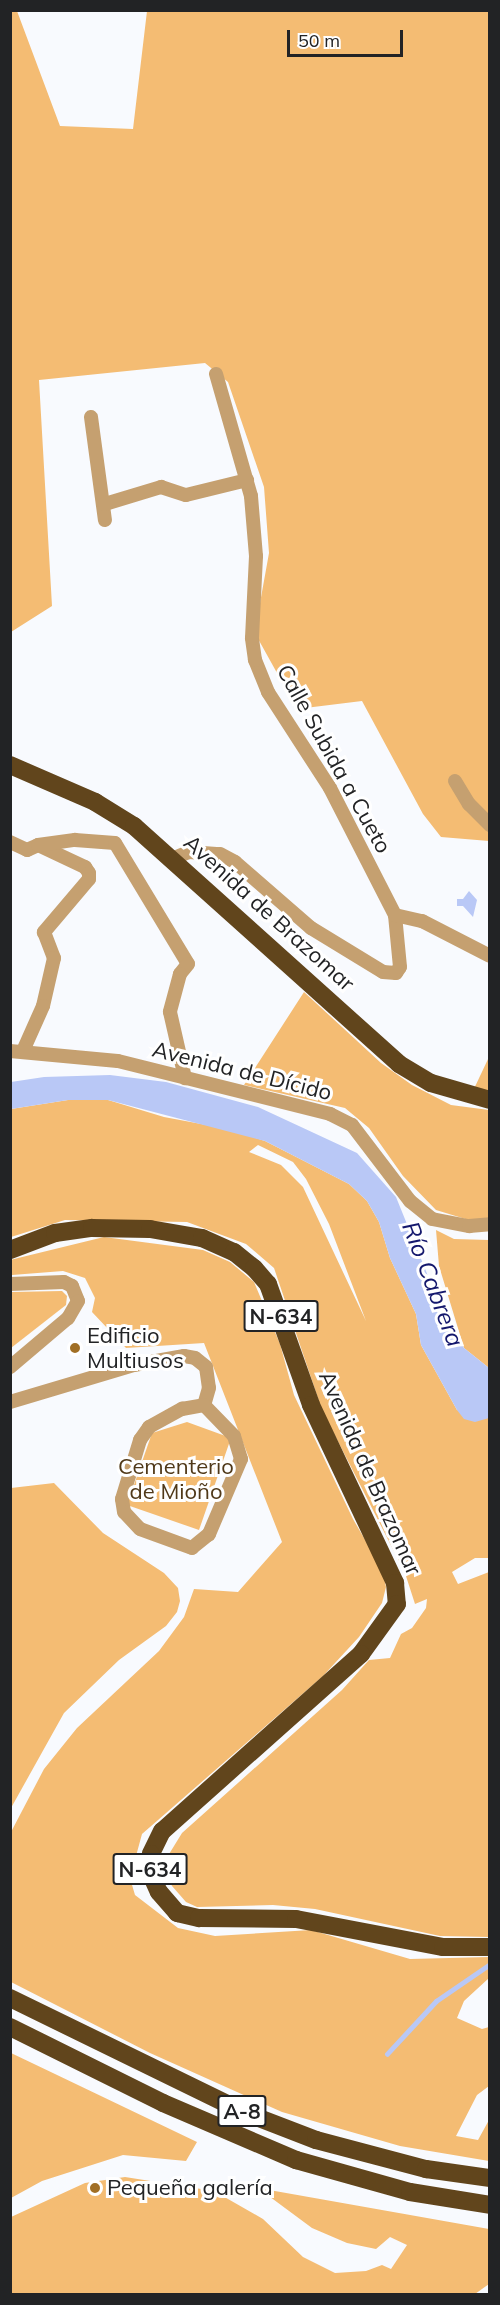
<!DOCTYPE html>
<html>
<head>
<meta charset="utf-8">
<style>
	body { margin:0 }
	#map { position:relative; width:500px; height:2305px; overflow:hidden; background:#f8fafe; font-family:Mulish,sans-serif }
	div>[style] { position:absolute }
	.green>* { inset:0; background:#f4bc73 }
	.water>* { inset:0; background:#b9c8f6 }
	.stream>* { height:4.5px; margin:-2.25px; padding:0 2.25px; transform-origin:2.25px; border-radius:2.25px; background:#b9c8f6 }
	.street>* { height:14px; margin:-7px; padding:0 7px; transform-origin:7px; border-radius:7px; background:#c5a070 }
	.highway>* { height:18px; margin:-9px; padding:0 9px; transform-origin:9px; border-radius:9px; background:#61451c }
	.dots>* { width:16px; height:16px; translate:-50% -50%; box-sizing:border-box; border:3px solid #fff; border-radius:50% }
	span { translate:-50% -50%; white-space:nowrap; text-align:center; line-height:1.15; -webkit-text-stroke:6px #fff; paint-order:stroke }
	.shield-label span { padding:2px 4px; background:#fff; border:2px solid; border-radius:4px; -webkit-text-stroke-width:0 }
	.shield-label { font-size:21px; color:#222325; font-weight:700 }
	.street-label { font-size:22px; color:#222325 }
	.poi-label { font-size:22px; color:#222325 }
	.left { translate:0 -50%; text-align:left }
	.park-label { font-size:22px; color:#503919 }
	.water-label { font-size:24px; color:#14186d; font-style:italic }
	.frame { position:absolute; inset:0; border:12px solid #222325; pointer-events:none }
	.scale { position:absolute; left:287px; top:30px; width:116px; height:27px; box-sizing:border-box; border:3px solid #222325; border-top:0; padding-left:8px; font-size:18px; line-height:21px; white-space:nowrap; color:#222325; -webkit-text-stroke:4px #fff; paint-order:stroke }
</style>
</head>
<body>
<div id="map">
	<div class="green">
		<div style="clip-path:polygon(11px 11px,17px 11px,60px 126px,133px 129px,147px 11px,489px 11px,489px 841px,441px 837px,423px 814px,362px 701px,297px 709px,247px 619px,260px 603px,269px 553px,264px 487px,228px 382px,205px 363px,39px 380px,52px 606px,11px 632px)"></div>
		<div style="clip-path:polygon(304px 992px,381px 1063px,412px 1085px,451px 1105px,489px 1110px,489px 1219px,472px 1221px,436px 1210px,403px 1176px,369px 1128px,345px 1108px,244px 1085px)"></div>
		<div style="clip-path:polygon(489px 1057px,489px 1093px,472px 1093px)"></div>
		<div style="clip-path:polygon(evenodd,68px 1100px,108px 1100px,164px 1117px,228px 1129px,265px 1141px,349px 1184px,367px 1201px,379px 1222px,390px 1258px,416px 1314px,421px 1345px,457px 1410px,489px 1418px,489px 1558px,475px 1558px,452px 1572px,458px 1584px,489px 1572px,489px 1937px,440px 1936px,315px 1909px,273px 1905px,197px 1907px,186px 1902px,172px 1886px,165px 1872px,166px 1859px,182px 1833px,342px 1690px,369px 1660px,390px 1658px,401px 1634px,412px 1628px,426px 1608px,427px 1599px,415px 1604px,405px 1573px,322px 1410px,274px 1268px,246px 1244px,187px 1222px,65px 1220px,11px 1237px,11px 1109px,68px 1100px,258px 1145px,293px 1162px,306px 1179px,329px 1224px,366px 1321px,303px 1187px,281px 1165px,249px 1152px,258px 1145px)"></div>
		<div style="clip-path:polygon(436px 1230px,454px 1239px,489px 1240px,489px 1368px,464px 1348px,439px 1266px)"></div>
		<div style="clip-path:polygon(104px 1237px,203px 1250px,230px 1262px,254px 1282px,280px 1344px,294px 1395px,353px 1519px,383px 1571px,386px 1587px,382px 1603px,359px 1637px,323px 1676px,142px 1834px,130px 1878px,135px 1895px,178px 1928px,215px 1936px,311px 1930px,410px 1959px,489px 1957px,489px 1978px,464px 2001px,457px 2018px,482px 2029px,489px 2027px,489px 2086px,477px 2095px,456px 2136px,478px 2140px,489px 2120px,489px 2161px,400px 2146px,282px 2112px,150px 2053px,11px 1982px,11px 1832px,44px 1769px,77px 1728px,159px 1651px,184px 1617px,194px 1589px,238px 1592px,282px 1542px,204px 1343px,126px 1348px,92px 1312px,95px 1298px,85px 1278px,63px 1271px,12px 1275px,10px 1260px)"></div>
		<div style="clip-path:polygon(62px 1291px,67px 1296px,66px 1305px,11px 1348px,11px 1292px)"></div>
		<div style="clip-path:polygon(187px 1422px,231px 1438px,199px 1530px,127px 1505px,152px 1433px)"></div>
		<div style="clip-path:polygon(54px 1483px,103px 1533px,164px 1573px,178px 1588px,180px 1601px,177px 1612px,166px 1626px,119px 1660px,64px 1713px,11px 1808px,11px 1488px)"></div>
		<div style="clip-path:polygon(11px 2053px,55px 2074px,197px 2142px,186px 2161px,123px 2155px,42px 2181px,11px 2198px)"></div>
		<div style="clip-path:polygon(125px 2177px,214px 2191px,263px 2219px,303px 2257px,335px 2273px,366px 2271px,382px 2265px,391px 2269px,407px 2245px,390px 2237px,376px 2249px,347px 2243px,312px 2228px,258px 2188px,489px 2229px,489px 2284px,475px 2294px,11px 2294px,11px 2217px,85px 2183px)"></div>
	</div>
	<div class="water">
		<div style="clip-path:polygon(469px 891px,477px 900px,473px 917px,463px 906px,457px 906px,457px 899px,463px 899px)"></div>
		<div style="clip-path:polygon(110px 1075px,166px 1082px,258px 1107px,357px 1153px,396px 1197px,428px 1276px,432px 1305px,464px 1348px,489px 1368px,489px 1418px,475px 1422px,464px 1419px,457px 1410px,421px 1345px,416px 1314px,390px 1258px,379px 1222px,367px 1201px,349px 1184px,265px 1141px,108px 1100px,68px 1100px,11px 1109px,11px 1082px,44px 1077px)"></div>
	</div>
	<div class="stream">
		<div style="left:387px;top:2054px;width:72px;rotate:-47.2deg"></div>
		<div style="left:436px;top:2001px;width:65px;rotate:-34.4deg"></div>
	</div>
	<div class="street">
		<div style="left:91px;top:417px;width:104px;rotate:82.3deg"></div>
		<div style="left:105px;top:504px;width:59px;rotate:-16.9deg"></div>
		<div style="left:161px;top:487px;width:26px;rotate:18deg"></div>
		<div style="left:186px;top:495px;width:63px;rotate:-13.8deg"></div>
		<div style="left:455px;top:781px;width:27px;rotate:59deg"></div>
		<div style="left:469px;top:804px;width:30px;rotate:45deg"></div>
		<div style="left:10px;top:842px;width:19px;rotate:25deg"></div>
		<div style="left:27px;top:850px;width:12px;rotate:-24deg"></div>
		<div style="left:38px;top:845px;width:52px;rotate:25.1deg"></div>
		<div style="left:85px;top:867px;width:7px;rotate:56deg"></div>
		<div style="left:89px;top:873px;width:6px;rotate:90deg"></div>
		<div style="left:89px;top:879px;width:70px;rotate:130.3deg"></div>
		<div style="left:44px;top:932px;width:28px;rotate:69deg"></div>
		<div style="left:54px;top:958px;width:49px;rotate:102.9deg"></div>
		<div style="left:43px;top:1006px;width:49px;rotate:114deg"></div>
		<div style="left:38px;top:845px;width:37px;rotate:-8deg"></div>
		<div style="left:75px;top:840px;width:40px;rotate:4.3deg"></div>
		<div style="left:115px;top:843px;width:141px;rotate:58.9deg"></div>
		<div style="left:188px;top:964px;width:13px;rotate:129deg"></div>
		<div style="left:180px;top:974px;width:39px;rotate:105deg"></div>
		<div style="left:170px;top:1012px;width:68px;rotate:77.2deg"></div>
		<div style="left:174px;top:858px;width:16px;rotate:-22deg"></div>
		<div style="left:189px;top:852px;width:31px;rotate:4deg"></div>
		<div style="left:220px;top:854px;width:17px;rotate:28deg"></div>
		<div style="left:235px;top:862px;width:101px;rotate:41deg"></div>
		<div style="left:311px;top:928px;width:84px;rotate:31.4deg"></div>
		<div style="left:383px;top:972px;width:13px;rotate:4deg"></div>
		<div style="left:396px;top:973px;width:7px;rotate:-56deg"></div>
		<div style="left:400px;top:967px;width:52px;rotate:-95.5deg"></div>
		<div style="left:395px;top:915px;width:143px;rotate:-117.1deg"></div>
		<div style="left:330px;top:788px;width:114px;rotate:-122.9deg"></div>
		<div style="left:268px;top:692px;width:35px;rotate:-112deg"></div>
		<div style="left:255px;top:660px;width:22px;rotate:-98deg"></div>
		<div style="left:252px;top:638px;width:82px;rotate:-87.2deg"></div>
		<div style="left:256px;top:556px;width:60px;rotate:-94.8deg"></div>
		<div style="left:251px;top:496px;width:127px;rotate:-106deg"></div>
		<div style="left:395px;top:915px;width:28px;rotate:13deg"></div>
		<div style="left:422px;top:921px;width:76px;rotate:27.2deg"></div>
		<div style="left:10px;top:1051px;width:108px;rotate:5.3deg"></div>
		<div style="left:118px;top:1061px;width:219px;rotate:14deg"></div>
		<div style="left:330px;top:1114px;width:25px;rotate:27deg"></div>
		<div style="left:352px;top:1125px;width:96px;rotate:52.7deg"></div>
		<div style="left:410px;top:1201px;width:28px;rotate:39deg"></div>
		<div style="left:432px;top:1219px;width:38px;rotate:11deg"></div>
		<div style="left:469px;top:1226px;width:21px;rotate:-5deg"></div>
		<div style="left:10px;top:1284px;width:54px;rotate:-2.1deg"></div>
		<div style="left:64px;top:1282px;width:9px;rotate:27deg"></div>
		<div style="left:72px;top:1286px;width:16px;rotate:68deg"></div>
		<div style="left:78px;top:1301px;width:20px;rotate:120deg"></div>
		<div style="left:68px;top:1318px;width:76px;rotate:139.8deg"></div>
		<div style="left:10px;top:1402px;width:129px;rotate:-16.6deg"></div>
		<div style="left:134px;top:1365px;width:51px;rotate:-10.2deg"></div>
		<div style="left:184px;top:1356px;width:11px;rotate:10deg"></div>
		<div style="left:195px;top:1358px;width:14px;rotate:39deg"></div>
		<div style="left:206px;top:1367px;width:21px;rotate:82deg"></div>
		<div style="left:209px;top:1388px;width:18px;rotate:106deg"></div>
		<div style="left:204px;top:1405px;width:43px;rotate:45.9deg"></div>
		<div style="left:234px;top:1436px;width:24px;rotate:73deg"></div>
		<div style="left:241px;top:1459px;width:82px;rotate:113.1deg"></div>
		<div style="left:209px;top:1534px;width:22px;rotate:141deg"></div>
		<div style="left:192px;top:1548px;width:55px;rotate:-159.9deg"></div>
		<div style="left:140px;top:1529px;width:23px;rotate:-133deg"></div>
		<div style="left:124px;top:1512px;width:13px;rotate:-99deg"></div>
		<div style="left:122px;top:1499px;width:62px;rotate:-73deg"></div>
		<div style="left:140px;top:1440px;width:16px;rotate:-55deg"></div>
		<div style="left:149px;top:1427px;width:38px;rotate:-29deg"></div>
		<div style="left:182px;top:1409px;width:22px;rotate:-10deg"></div>
	</div>
	<div class="highway">
		<div style="left:10px;top:765px;width:93px;rotate:23.5deg"></div>
		<div style="left:95px;top:802px;width:46px;rotate:31.6deg"></div>
		<div style="left:134px;top:826px;width:356px;rotate:41.9deg"></div>
		<div style="left:399px;top:1064px;width:37px;rotate:31deg"></div>
		<div style="left:431px;top:1083px;width:61px;rotate:16.1deg"></div>
		<div style="left:10px;top:1250px;width:48px;rotate:-20.7deg"></div>
		<div style="left:55px;top:1233px;width:37px;rotate:-8deg"></div>
		<div style="left:92px;top:1228px;width:58px;rotate:1deg"></div>
		<div style="left:150px;top:1229px;width:53px;rotate:9.8deg"></div>
		<div style="left:202px;top:1238px;width:35px;rotate:24deg"></div>
		<div style="left:234px;top:1252px;width:26px;rotate:39deg"></div>
		<div style="left:254px;top:1268px;width:21px;rotate:49deg"></div>
		<div style="left:268px;top:1284px;width:128px;rotate:70.4deg"></div>
		<div style="left:311px;top:1405px;width:197px;rotate:64.7deg"></div>
		<div style="left:395px;top:1583px;width:21px;rotate:85deg"></div>
		<div style="left:397px;top:1604px;width:62px;rotate:125.8deg"></div>
		<div style="left:361px;top:1654px;width:266px;rotate:138.3deg"></div>
		<div style="left:162px;top:1831px;width:25px;rotate:116deg"></div>
		<div style="left:151px;top:1854px;width:16px;rotate:97deg"></div>
		<div style="left:149px;top:1870px;width:24px;rotate:66deg"></div>
		<div style="left:159px;top:1892px;width:28px;rotate:49deg"></div>
		<div style="left:177px;top:1913px;width:23px;rotate:13deg"></div>
		<div style="left:199px;top:1918px;width:97px;rotate:0.6deg"></div>
		<div style="left:296px;top:1919px;width:150px;rotate:10.8deg"></div>
		<div style="left:443px;top:1947px;width:47px"></div>
		<div style="left:10px;top:1998px;width:263px;rotate:26deg"></div>
		<div style="left:246px;top:2113px;width:75px;rotate:21.1deg"></div>
		<div style="left:316px;top:2140px;width:114px;rotate:14.8deg"></div>
		<div style="left:426px;top:2169px;width:65px;rotate:8deg"></div>
		<div style="left:10px;top:2027px;width:171px;rotate:26.4deg"></div>
		<div style="left:163px;top:2103px;width:145px;rotate:23.2deg"></div>
		<div style="left:296px;top:2160px;width:118px;rotate:15.7deg"></div>
		<div style="left:410px;top:2192px;width:81px;rotate:9.2deg"></div>
	</div>
	<div class="dots">
		<div style="left:75px;top:1348px;background:#a16f25"></div>
		<div style="left:95px;top:2188px;background:#a16f25"></div>
	</div>
	<div class="shield-label">
		<span style="left:281px;top:1316px">N-634</span>
		<span style="left:150px;top:1869px">N-634</span>
		<span style="left:242px;top:2111px">A-8</span>
	</div>
	<div class="street-label">
		<span style="left:334px;top:759px;rotate:61deg">Calle Subida a Cueto</span>
		<span style="left:269px;top:913px;rotate:42deg">Avenida de Brazomar</span>
		<span style="left:242px;top:1071px;rotate:14deg">Avenida de Dícido</span>
		<span style="left:370px;top:1473px;rotate:66deg">Avenida de Brazomar</span>
	</div>
	<div class="poi-label">
		<span class="left" style="left:87px;top:1348px">Edificio<br>Multiusos</span>
		<span class="left" style="left:107px;top:2188px">Pequeña galería</span>
	</div>
	<div class="park-label">
		<span style="left:176px;top:1479px">Cementerio<br>de Mioño</span>
	</div>
	<div class="water-label">
		<span style="left:433px;top:1284px;rotate:69deg">Río Cabrera</span>
	</div>
	<div class="frame"></div>
	<div class="scale">50 m</div>
</div>
</body>
</html>
